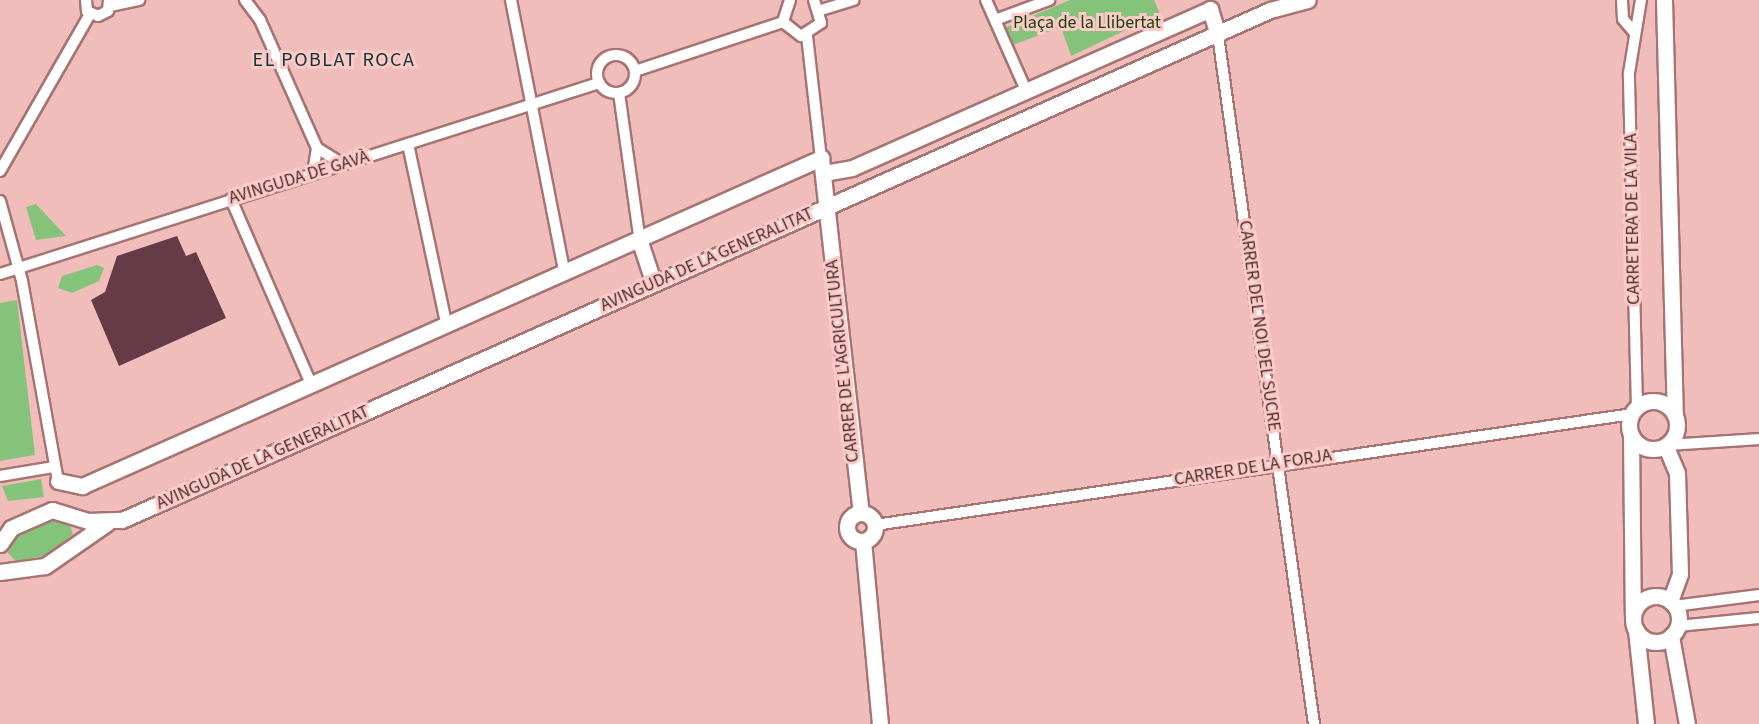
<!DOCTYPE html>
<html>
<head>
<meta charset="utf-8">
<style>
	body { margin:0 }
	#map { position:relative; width:1759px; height:724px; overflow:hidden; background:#f1bdbb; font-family:"Source Sans 3",sans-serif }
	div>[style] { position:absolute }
	.green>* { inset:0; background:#85c37a }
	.building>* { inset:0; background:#653b48 }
	.roads { filter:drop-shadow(2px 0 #a57573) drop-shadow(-2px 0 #a57573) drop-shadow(0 2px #a57573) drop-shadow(0 -2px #a57573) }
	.street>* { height:10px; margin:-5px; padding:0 5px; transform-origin:5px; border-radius:5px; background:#fff }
	.street>.ring { margin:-5px; padding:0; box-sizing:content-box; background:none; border:10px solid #fff; border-radius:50% }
	.secondary>* { height:15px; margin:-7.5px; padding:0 7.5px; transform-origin:7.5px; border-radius:7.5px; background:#fff }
	.secondary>.ring { margin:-7.5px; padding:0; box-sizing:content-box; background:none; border:15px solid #fff; border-radius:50% }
	span { translate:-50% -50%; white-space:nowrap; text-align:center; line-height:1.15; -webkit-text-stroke:6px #fecac7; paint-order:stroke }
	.park-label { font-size:18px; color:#15450c }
	.street-label { font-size:18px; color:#432e2e }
	.neighbourhood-label { font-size:20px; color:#103335; letter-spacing:1.5px }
</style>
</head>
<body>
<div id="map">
	<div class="green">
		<div style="clip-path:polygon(1070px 0,1154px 0,1160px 14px,1071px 56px,1061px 27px,1010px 46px,1004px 28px)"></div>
		<div style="clip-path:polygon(36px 204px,66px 236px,36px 240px,26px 207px)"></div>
		<div style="clip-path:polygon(97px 265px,104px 268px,99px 281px,72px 293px,58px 288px,62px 276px)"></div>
		<div style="clip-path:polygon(17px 300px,35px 455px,0 461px,0 303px)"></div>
		<div style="clip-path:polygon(41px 479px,44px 497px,8px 501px,2px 486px)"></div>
		<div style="clip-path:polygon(59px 518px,68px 521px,73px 534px,49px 555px,16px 561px,8px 553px,13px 540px,27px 528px)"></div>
	</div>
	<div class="building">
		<div style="clip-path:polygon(177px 236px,186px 256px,196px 252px,226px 318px,119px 366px,91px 300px,105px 292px,117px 256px)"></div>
	</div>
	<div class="roads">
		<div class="street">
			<div style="left:86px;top:0;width:11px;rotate:85deg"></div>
			<div style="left:87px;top:11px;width:12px;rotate:24deg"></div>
			<div style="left:98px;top:16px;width:11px;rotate:-27deg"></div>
			<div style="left:108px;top:11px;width:11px;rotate:-85deg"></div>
			<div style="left:245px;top:0;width:25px;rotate:53deg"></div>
			<div style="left:260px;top:20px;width:140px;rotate:66deg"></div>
			<div style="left:317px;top:148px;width:25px;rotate:99deg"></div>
			<div style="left:511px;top:0;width:279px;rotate:78.9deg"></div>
			<div style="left:790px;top:0;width:23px;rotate:108deg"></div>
			<div style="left:783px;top:22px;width:23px;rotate:38deg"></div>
			<div style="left:801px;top:36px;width:24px;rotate:-33deg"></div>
			<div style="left:821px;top:23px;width:24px;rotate:-107deg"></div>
			<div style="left:986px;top:0;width:96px;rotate:66.1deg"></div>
			<div style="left:1622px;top:0;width:19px;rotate:87deg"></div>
			<div style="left:1623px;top:19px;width:16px;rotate:50deg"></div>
			<div style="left:110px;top:6px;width:30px;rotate:-12deg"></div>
			<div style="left:821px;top:10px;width:34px;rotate:-17deg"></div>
			<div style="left:995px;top:20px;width:58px;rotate:-20.3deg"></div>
			<div style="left:1218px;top:35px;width:696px;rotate:82.07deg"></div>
			<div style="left:807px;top:36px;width:123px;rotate:83.5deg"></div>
			<div class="ring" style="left:597px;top:55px;width:28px;height:28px"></div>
			<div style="left:635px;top:71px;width:156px;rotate:-18.3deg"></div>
			<div style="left:619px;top:93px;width:150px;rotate:82deg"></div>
			<div style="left:408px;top:144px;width:187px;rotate:78deg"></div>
			<div style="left:317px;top:148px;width:31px;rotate:32deg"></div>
			<div style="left:0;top:171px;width:181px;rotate:-60.2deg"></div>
			<div style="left:231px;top:199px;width:202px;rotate:66.6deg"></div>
			<div style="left:0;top:201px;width:83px;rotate:74.6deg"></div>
			<div style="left:22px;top:281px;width:203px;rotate:79.8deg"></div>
			<div style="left:0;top:274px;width:629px;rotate:-17.69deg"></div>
			<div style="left:1637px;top:408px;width:335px;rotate:-91.4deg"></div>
			<div style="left:1629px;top:73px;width:74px;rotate:-80.7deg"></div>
			<div style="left:1669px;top:445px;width:90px;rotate:-3.8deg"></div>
			<div style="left:0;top:476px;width:55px;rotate:-9.5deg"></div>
			<div style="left:875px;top:525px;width:765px;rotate:-8.34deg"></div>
			<div style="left:1674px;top:606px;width:86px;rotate:-7.4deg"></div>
			<div style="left:1678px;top:626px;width:81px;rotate:-5.6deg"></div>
		</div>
		<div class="secondary">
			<div style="left:1664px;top:0;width:415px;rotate:88.5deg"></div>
			<div style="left:824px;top:173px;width:28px;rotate:-10deg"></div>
			<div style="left:852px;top:168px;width:392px;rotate:-23.9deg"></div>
			<div style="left:1210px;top:9px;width:27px;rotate:73deg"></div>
			<div style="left:640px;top:242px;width:44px;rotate:71.6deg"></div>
			<div class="ring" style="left:1629px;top:401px;width:33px;height:33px"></div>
			<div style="left:1631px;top:435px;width:180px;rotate:89.4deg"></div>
			<div style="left:1666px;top:447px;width:28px;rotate:67deg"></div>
			<div style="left:1677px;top:473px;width:101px;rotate:88.3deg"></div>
			<div style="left:1680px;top:574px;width:29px;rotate:110deg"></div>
			<div style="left:58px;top:481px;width:25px;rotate:12deg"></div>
			<div style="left:82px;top:486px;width:809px;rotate:-23.93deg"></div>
			<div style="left:821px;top:158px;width:357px;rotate:83.6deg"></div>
			<div class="ring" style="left:847px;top:513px;width:13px;height:13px"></div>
			<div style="left:863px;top:541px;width:184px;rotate:84.7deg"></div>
			<div style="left:0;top:544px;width:19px;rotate:-55deg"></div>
			<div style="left:11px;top:528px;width:45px;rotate:-23.7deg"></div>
			<div style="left:52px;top:510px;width:38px;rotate:17deg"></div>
			<div style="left:88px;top:521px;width:34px;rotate:-2deg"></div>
			<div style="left:122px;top:520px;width:1256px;rotate:-23.95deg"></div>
			<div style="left:1270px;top:10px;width:39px;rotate:-15deg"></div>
			<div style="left:0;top:572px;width:45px;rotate:-7.6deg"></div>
			<div style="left:45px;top:566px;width:75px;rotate:-34.7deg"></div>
			<div class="ring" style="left:1633px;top:596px;width:31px;height:31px"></div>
			<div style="left:1636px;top:630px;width:95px;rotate:83.9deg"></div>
			<div style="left:1671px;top:636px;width:89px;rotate:79.7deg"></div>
		</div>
	</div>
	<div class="park-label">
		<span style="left:1087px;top:23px">Plaça de la Llibertat</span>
	</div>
	<div class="street-label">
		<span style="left:299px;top:178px;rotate:-17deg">AVINGUDA DE GAVÀ</span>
		<span style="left:1633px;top:219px;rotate:-91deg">CARRETERA DE LA VILA</span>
		<span style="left:707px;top:260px;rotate:-24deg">AVINGUDA DE LA GENERALITAT</span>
		<span style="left:1259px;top:326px;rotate:82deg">CARRER DEL NOI DEL SUCRE</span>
		<span style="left:843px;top:361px;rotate:-96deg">CARRER DE L'AGRICULTURA</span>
		<span style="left:263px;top:458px;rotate:-24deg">AVINGUDA DE LA GENERALITAT</span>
		<span style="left:1253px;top:468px;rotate:-9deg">CARRER DE LA FORJA</span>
	</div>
	<div class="neighbourhood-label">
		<span style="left:334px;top:60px">EL POBLAT ROCA</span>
	</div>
</div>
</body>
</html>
